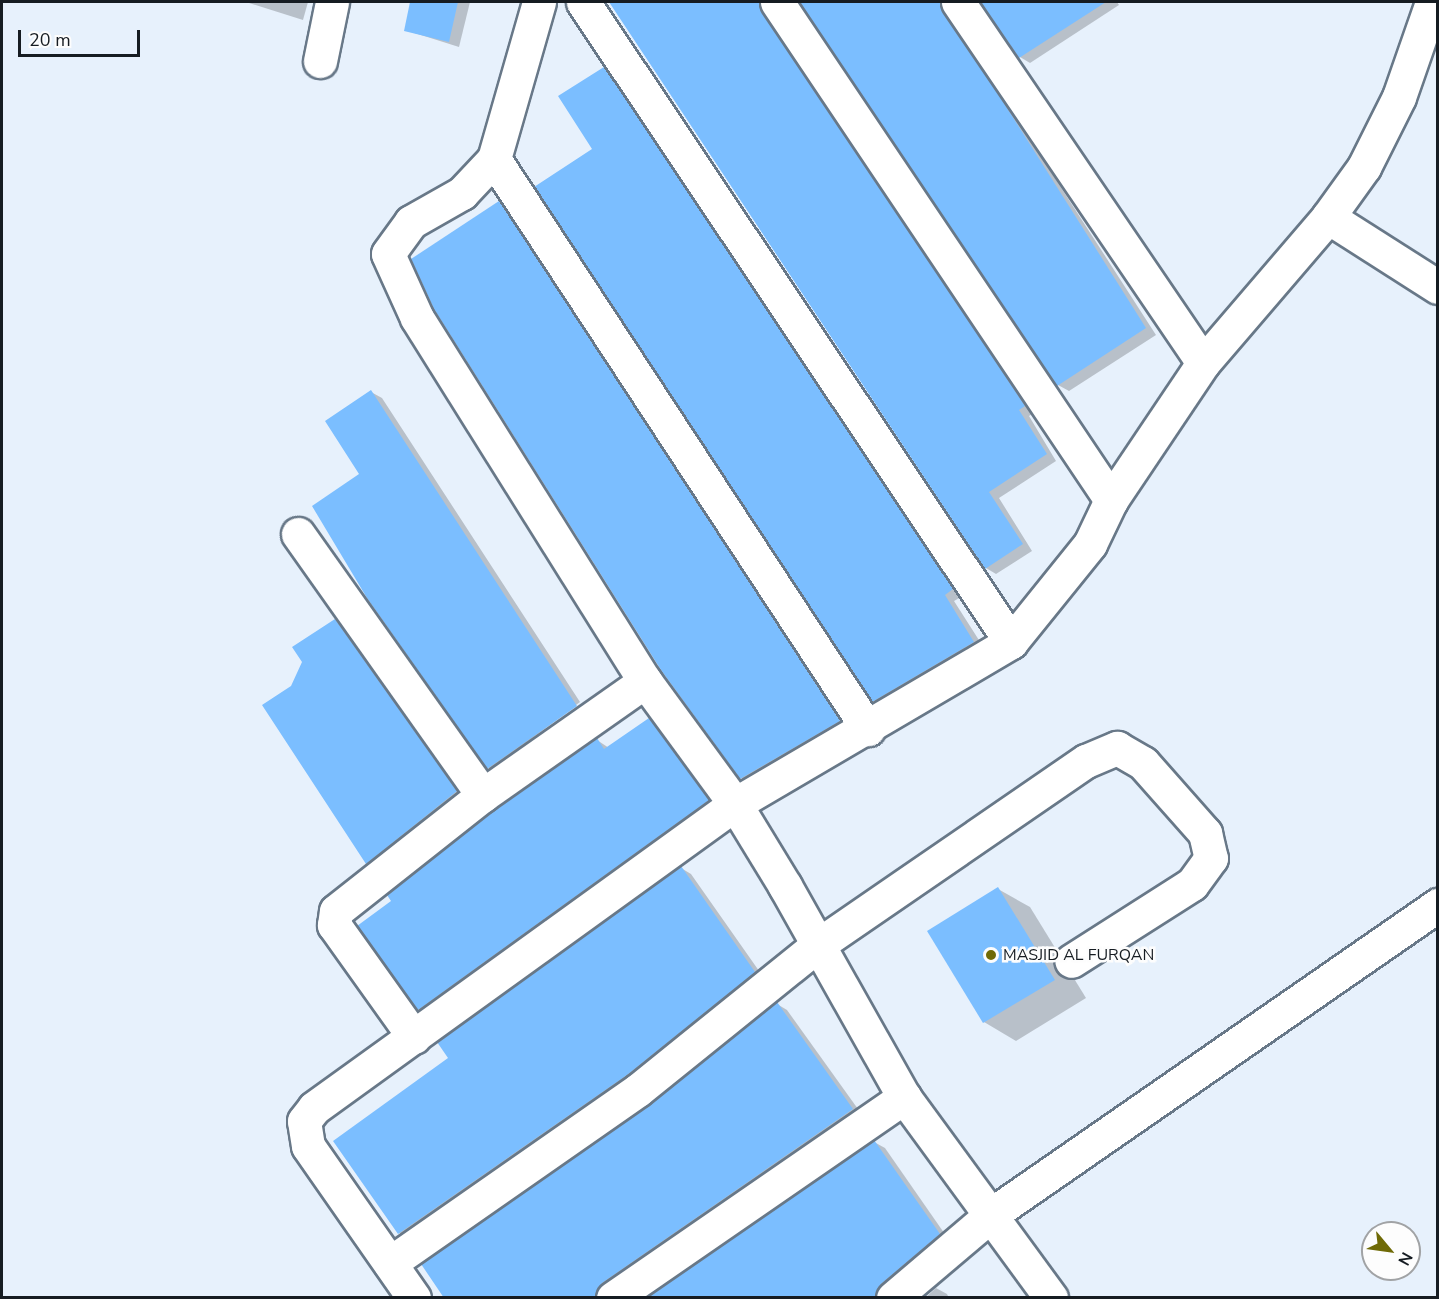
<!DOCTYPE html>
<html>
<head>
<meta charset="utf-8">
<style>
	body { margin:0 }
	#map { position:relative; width:1439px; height:1299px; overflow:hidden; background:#e7f1fc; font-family:"Nunito Sans",sans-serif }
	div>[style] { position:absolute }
	.shadow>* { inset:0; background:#0003 }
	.building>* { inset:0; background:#7bbeff }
	.roads { filter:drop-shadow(2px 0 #687888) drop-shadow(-2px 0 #687888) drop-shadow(0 2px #687888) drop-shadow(0 -2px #687888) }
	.street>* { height:33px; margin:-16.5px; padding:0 16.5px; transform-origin:16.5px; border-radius:16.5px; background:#fff }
	.dots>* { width:16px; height:16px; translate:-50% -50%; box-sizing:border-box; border:3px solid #fdfdfd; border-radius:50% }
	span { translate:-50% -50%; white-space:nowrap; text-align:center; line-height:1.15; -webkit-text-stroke:5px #fdfdfd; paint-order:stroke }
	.poi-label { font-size:16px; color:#161c22 }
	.left { translate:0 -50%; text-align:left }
	.frame { position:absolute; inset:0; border:3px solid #161c22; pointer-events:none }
	.north { position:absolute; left:1361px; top:1221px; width:60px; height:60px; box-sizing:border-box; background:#fdfdfd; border:2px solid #a1a3a5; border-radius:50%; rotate:119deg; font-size:16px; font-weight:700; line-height:24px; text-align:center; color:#161c22 }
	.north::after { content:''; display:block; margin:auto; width:21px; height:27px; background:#6f6a06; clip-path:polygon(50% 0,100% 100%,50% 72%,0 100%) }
	.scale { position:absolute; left:18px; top:30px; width:122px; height:27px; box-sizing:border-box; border:3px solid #161c22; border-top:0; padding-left:8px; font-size:18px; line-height:21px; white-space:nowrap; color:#161c22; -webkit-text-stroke:4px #fdfdfd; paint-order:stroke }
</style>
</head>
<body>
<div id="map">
	<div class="shadow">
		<div style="clip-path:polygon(246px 2px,308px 2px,303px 20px)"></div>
		<div style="clip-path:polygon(412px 2px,470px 2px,459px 47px,405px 30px)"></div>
		<div style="clip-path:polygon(612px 2px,770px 2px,1035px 412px,1029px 416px,1056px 461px,999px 498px,1032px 551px,996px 574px,986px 568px)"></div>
		<div style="clip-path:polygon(801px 2px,951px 2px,953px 20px,1156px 335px,1069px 391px,1058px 385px)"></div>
		<div style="clip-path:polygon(980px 2px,1117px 2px,1119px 5px,1030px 63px,1020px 57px)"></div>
		<div style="clip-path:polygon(604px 69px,614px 75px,963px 596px,954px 601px,984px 648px,884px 707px,874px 700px,594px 150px)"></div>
		<div style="clip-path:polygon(499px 203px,510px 209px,850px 727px,752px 784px,741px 778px)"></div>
		<div style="clip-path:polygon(371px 392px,382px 398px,580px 702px,491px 769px,581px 705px,586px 713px,499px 774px,489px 768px,361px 475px)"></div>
		<div style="clip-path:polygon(335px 621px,346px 627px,467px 798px,377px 869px,367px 863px,293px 687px)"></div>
		<div style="clip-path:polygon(649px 720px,660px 726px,718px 806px,429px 1015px,419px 1009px,597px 740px,609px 748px)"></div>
		<div style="clip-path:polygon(681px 868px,691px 874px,764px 978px,410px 1239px,399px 1233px,335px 1141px,450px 1058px)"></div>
		<div style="clip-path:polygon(998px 889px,1030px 907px,1086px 998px,1016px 1041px,984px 1022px)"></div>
		<div style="clip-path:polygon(777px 1004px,787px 1010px,863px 1116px,608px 1298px,446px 1298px,650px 1107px)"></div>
		<div style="clip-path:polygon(874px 1142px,885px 1148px,949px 1240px,889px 1298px,649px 1298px)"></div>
		<div style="clip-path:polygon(936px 1288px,947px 1294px,949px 1298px,925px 1298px)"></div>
	</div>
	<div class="building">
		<div style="clip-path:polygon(410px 2px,458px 2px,449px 42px,404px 31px)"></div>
		<div style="clip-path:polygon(609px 2px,759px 2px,1025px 406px,1019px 410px,1047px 454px,989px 492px,1023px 544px,985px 569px)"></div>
		<div style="clip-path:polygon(799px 2px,940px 2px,1146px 328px,1057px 386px)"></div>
		<div style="clip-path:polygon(980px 2px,1106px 2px,1019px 58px)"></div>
		<div style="clip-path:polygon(604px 67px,953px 589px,945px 595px,974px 642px,872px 702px,534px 187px,592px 149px,558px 96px)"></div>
		<div style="clip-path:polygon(499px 201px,840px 721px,740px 779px,661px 670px,434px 309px,411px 259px)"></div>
		<div style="clip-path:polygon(371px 390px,577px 706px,487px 769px,367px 598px,312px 506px,359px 474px,325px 421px)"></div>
		<div style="clip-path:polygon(335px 619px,457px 791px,366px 864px,262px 705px,291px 686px,302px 662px,292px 647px)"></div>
		<div style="clip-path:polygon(649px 718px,709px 800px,418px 1010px,357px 926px,391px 901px,387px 895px,494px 810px,597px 738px,604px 749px)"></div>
		<div style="clip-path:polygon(681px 866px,755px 972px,627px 1075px,398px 1234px,333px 1141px,448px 1058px,437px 1042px)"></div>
		<div style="clip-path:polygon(998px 887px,1055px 980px,983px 1023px,927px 931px)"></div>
		<div style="clip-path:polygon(777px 1002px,853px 1109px,602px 1283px,595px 1298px,444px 1298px,421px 1264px,649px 1105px)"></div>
		<div style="clip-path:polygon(874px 1140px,940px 1234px,881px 1284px,875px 1298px,647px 1298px)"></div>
	</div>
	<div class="roads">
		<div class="street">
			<div style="left:539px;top:2px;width:163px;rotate:106deg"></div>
			<div style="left:494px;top:159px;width:47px;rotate:133.3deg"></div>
			<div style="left:462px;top:193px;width:59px;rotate:150.4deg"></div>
			<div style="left:411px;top:222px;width:39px;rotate:126deg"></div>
			<div style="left:388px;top:254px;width:70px;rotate:65.6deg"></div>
			<div style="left:417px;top:318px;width:429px;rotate:57.9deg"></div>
			<div style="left:645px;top:681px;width:152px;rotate:53.8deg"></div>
			<div style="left:735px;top:804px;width:96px;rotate:58.6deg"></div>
			<div style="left:785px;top:886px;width:242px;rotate:60.6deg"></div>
			<div style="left:904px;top:1097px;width:249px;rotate:53.8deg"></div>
			<div style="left:777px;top:2px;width:600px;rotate:56.15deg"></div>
			<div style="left:958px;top:2px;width:436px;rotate:55.8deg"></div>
			<div style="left:320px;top:61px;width:60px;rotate:-78.5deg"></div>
			<div style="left:494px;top:159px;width:682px;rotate:56.73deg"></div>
			<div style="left:1328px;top:217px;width:130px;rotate:32.5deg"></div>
			<div style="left:298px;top:534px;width:320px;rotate:54.7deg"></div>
			<div style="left:1011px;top:642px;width:126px;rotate:-51.1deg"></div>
			<div style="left:1090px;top:544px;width:49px;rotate:-64.5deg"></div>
			<div style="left:1111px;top:500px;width:165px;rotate:-56.1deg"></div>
			<div style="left:1203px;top:363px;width:192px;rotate:-49.4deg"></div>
			<div style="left:1328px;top:217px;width:62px;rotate:-54.2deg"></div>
			<div style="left:1364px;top:167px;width:78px;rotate:-63.4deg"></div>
			<div style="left:1399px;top:97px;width:101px;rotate:-70.8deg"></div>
			<div style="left:414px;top:1037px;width:138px;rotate:-125.5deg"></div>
			<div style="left:334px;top:925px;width:14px;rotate:-82deg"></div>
			<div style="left:336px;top:911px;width:187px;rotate:-38.3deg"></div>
			<div style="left:483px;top:795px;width:198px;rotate:-35.1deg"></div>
			<div style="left:390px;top:1263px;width:302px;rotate:-34.9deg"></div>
			<div style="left:638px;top:1090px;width:228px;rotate:-38.9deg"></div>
			<div style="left:815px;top:947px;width:329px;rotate:-34.5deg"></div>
			<div style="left:1086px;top:761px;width:34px;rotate:-23deg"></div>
			<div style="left:1117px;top:748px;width:30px;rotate:30deg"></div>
			<div style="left:1143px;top:763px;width:94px;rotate:48.5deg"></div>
			<div style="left:1205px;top:833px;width:26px;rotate:77deg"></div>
			<div style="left:1211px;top:858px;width:32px;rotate:126deg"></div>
			<div style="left:1192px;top:884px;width:143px;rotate:147.5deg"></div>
			<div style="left:414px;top:1298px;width:185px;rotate:-124.9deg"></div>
			<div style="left:308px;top:1146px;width:25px;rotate:-99deg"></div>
			<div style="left:304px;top:1121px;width:16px;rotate:-52deg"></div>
			<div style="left:314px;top:1108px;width:519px;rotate:-35.83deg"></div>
			<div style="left:735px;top:804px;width:320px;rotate:-30.4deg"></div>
			<div style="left:1011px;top:642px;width:770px;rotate:-123.77deg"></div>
			<div style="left:613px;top:1298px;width:354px;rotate:-34.6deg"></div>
			<div style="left:893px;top:1298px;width:130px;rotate:-40.3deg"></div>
			<div style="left:992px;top:1214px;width:543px;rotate:-34.72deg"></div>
		</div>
	</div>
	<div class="dots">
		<div style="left:991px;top:955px;background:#6f6a06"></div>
	</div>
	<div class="poi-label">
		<span class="left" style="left:1003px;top:955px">MASJID AL FURQAN</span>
	</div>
	<div class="frame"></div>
	<div class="north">N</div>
	<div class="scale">20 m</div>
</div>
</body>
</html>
